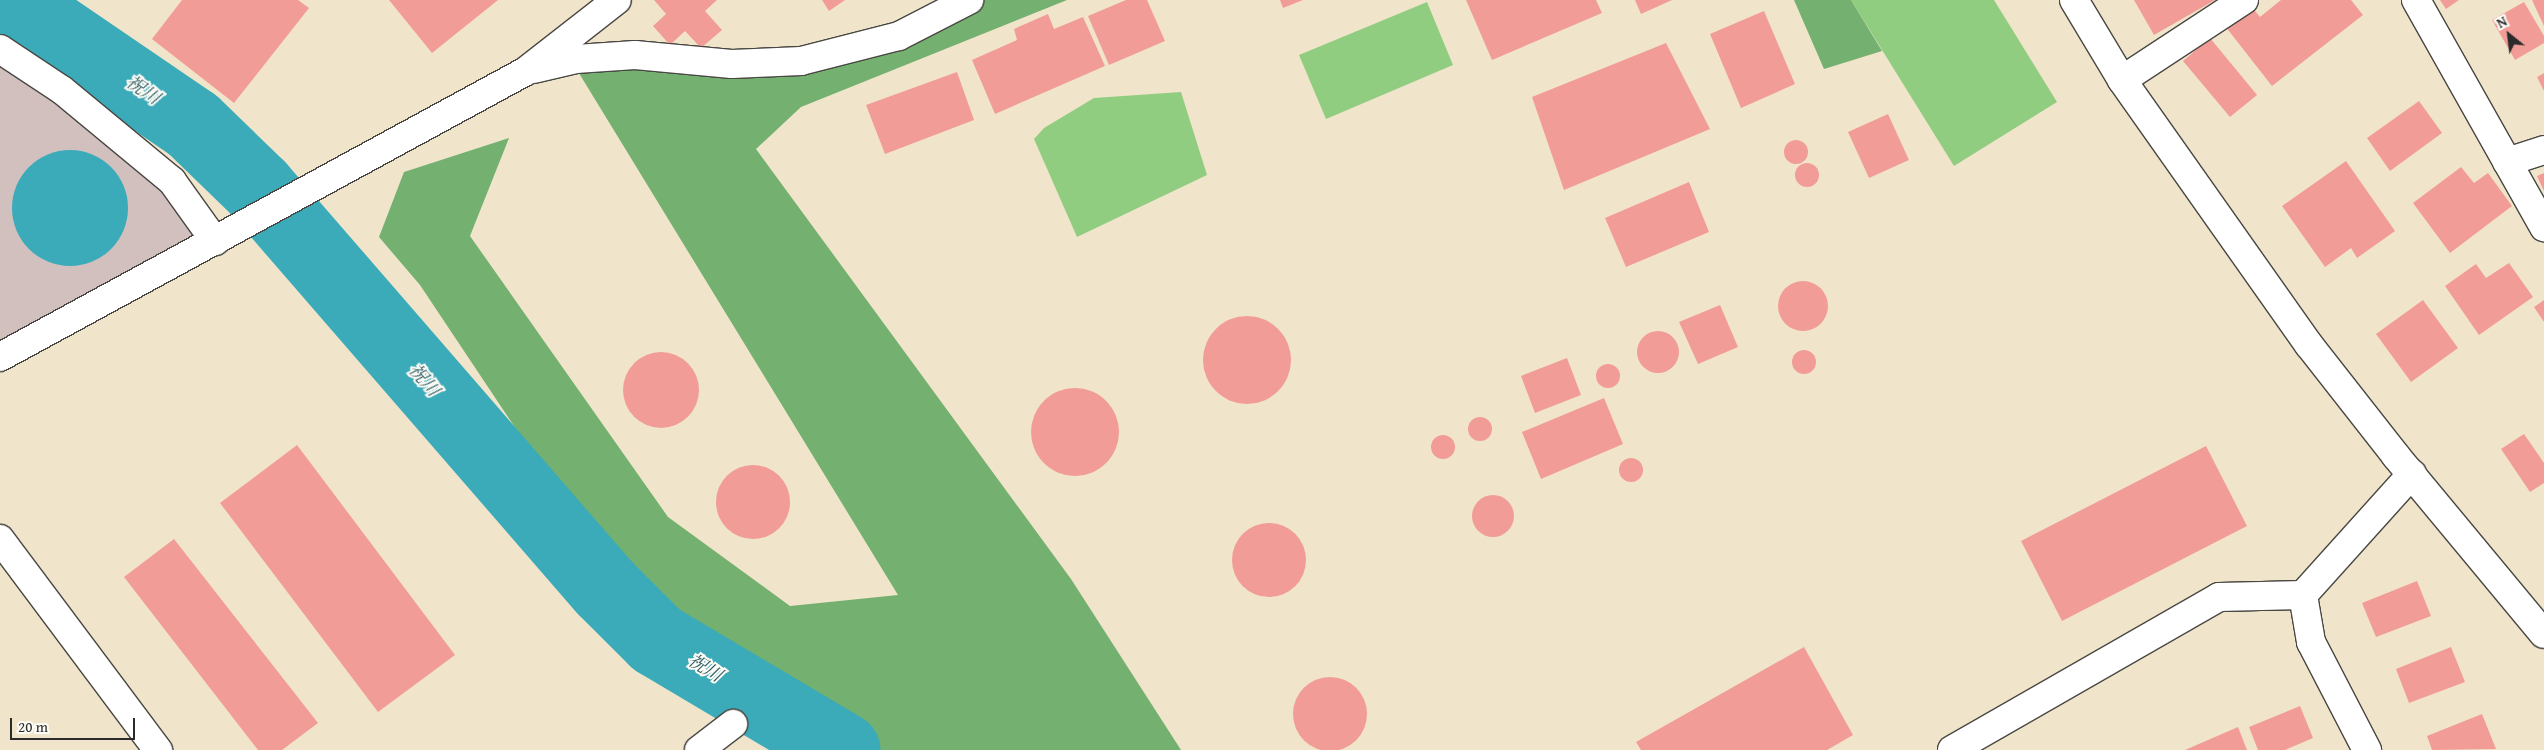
<!DOCTYPE html>
<html>
<head>
<meta charset="utf-8">
<style>
	body { margin:0 }
	#map { position:relative; width:2544px; height:750px; overflow:hidden; background:#f0e5ca; font-family:"Gentium Book Plus","Noto Serif JP",serif }
	div>[style] { position:absolute }
	.industrial>* { inset:0; background:#d1c0bd }
	.green>* { inset:0; background:#91cd81 }
	.forest>* { inset:0; background:#74b06f }
	.water>* { inset:0; background:#3babb9 }
	.round { border-radius:50% }
	.river>* { height:75px; margin:-37.5px; padding:0 37.5px; transform-origin:37.5px; border-radius:37.5px; background:#3babb9 }
	.building>* { inset:0; background:#f29c97 }
	.roads { filter:drop-shadow(1px 0 #494743) drop-shadow(-1px 0 #494743) drop-shadow(0 1px #494743) drop-shadow(0 -1px #494743) }
	.street>* { height:28px; margin:-14px; padding:0 14px; transform-origin:14px; border-radius:14px; background:#fff }
	.secondary>* { height:28px; margin:-14px; padding:0 14px; transform-origin:14px; border-radius:14px; background:#fff }
	span { translate:-50% -50%; white-space:nowrap; text-align:center; line-height:1.15; -webkit-text-stroke:4px #fdfcf7; paint-order:stroke }
	.water-label { font-size:18px; color:#315e64; font-style:italic }
	.north { position:absolute; left:2484px; top:10px; width:50px; height:50px; -webkit-text-stroke:4px #fdfcf7; paint-order:stroke; rotate:331deg; font-size:14px; font-weight:700; line-height:20px; text-align:center; color:#2b2b2b }
	.north::after { content:''; display:block; margin:auto; width:18px; height:22px; background:#2b2b2b; clip-path:polygon(50% 0,100% 100%,50% 72%,0 100%) }
	.scale { position:absolute; left:10px; top:718px; width:125px; height:22px; box-sizing:border-box; border:2px solid #2b2b2b; border-top:0; padding-left:6px; font-size:15px; line-height:18px; white-space:nowrap; color:#2b2b2b; -webkit-text-stroke:4px #fdfcf7; paint-order:stroke }
</style>
</head>
<body>
<div id="map">
	<div class="industrial">
		<div style="clip-path:polygon(0 48px,62px 90px,215px 241px,0 357px)"></div>
	</div>
	<div class="green">
		<div style="clip-path:polygon(1851px 0,1994px 0,2057px 102px,1954px 166px)"></div>
		<div style="clip-path:polygon(1427px 2px,1453px 65px,1326px 119px,1299px 55px)"></div>
		<div style="clip-path:polygon(1181px 92px,1207px 175px,1077px 237px,1034px 139px,1044px 128px,1094px 98px)"></div>
	</div>
	<div class="forest">
		<div style="clip-path:polygon(961px 0,1067px 0,801px 107px,756px 149px,1071px 579px,1181px 750px,849px 750px,656px 639px,420px 285px,379px 237px,404px 172px,509px 138px,470px 236px,668px 517px,790px 606px,898px 595px,574px 65px,732px 64px,894px 24px)"></div>
		<div style="clip-path:polygon(1794px 0,1851px 0,1882px 51px,1824px 69px)"></div>
	</div>
	<div class="water">
		<div class="round" style="left:12px;top:150px;width:116px;height:116px"></div>
	</div>
	<div class="river">
		<div style="left:10px;top:0;width:220px;rotate:34.3deg"></div>
		<div style="left:192px;top:124px;width:92px;rotate:44.1deg"></div>
		<div style="left:258px;top:188px;width:528px;rotate:49.07deg"></div>
		<div style="left:604px;top:587px;width:74px;rotate:45deg"></div>
		<div style="left:656px;top:639px;width:217px;rotate:30.7deg"></div>
	</div>
	<div class="building">
		<div style="clip-path:polygon(182px 0,298px 0,309px 8px,234px 103px,152px 39px)"></div>
		<div style="clip-path:polygon(389px 0,498px 0,432px 53px)"></div>
		<div style="clip-path:polygon(654px 0,717px 0,705px 11px,722px 30px,701px 48px,685px 31px,670px 45px,653px 26px,666px 14px)"></div>
		<div style="clip-path:polygon(822px 0,845px 0,829px 11px)"></div>
		<div style="clip-path:polygon(1126px 0,1147px 0,1165px 41px,1109px 65px,1088px 16px)"></div>
		<div style="clip-path:polygon(1280px 0,1303px 0,1283px 8px)"></div>
		<div style="clip-path:polygon(1466px 0,1596px 0,1602px 13px,1492px 60px)"></div>
		<div style="clip-path:polygon(1635px 0,1672px 0,1641px 14px)"></div>
		<div style="clip-path:polygon(2134px 0,2215px 0,2154px 35px)"></div>
		<div style="clip-path:polygon(2281px 0,2351px 0,2363px 15px,2272px 86px,2225px 26px,2250px 5px,2260px 17px)"></div>
		<div style="clip-path:polygon(2440px 0,2459px 0,2446px 9px)"></div>
		<div style="clip-path:polygon(2532px 0,2544px 0,2544px 26px)"></div>
		<div style="clip-path:polygon(2524px 2px,2544px 36px,2544px 43px,2515px 60px,2492px 20px)"></div>
		<div style="clip-path:polygon(1764px 11px,1795px 84px,1741px 108px,1710px 34px)"></div>
		<div style="clip-path:polygon(1048px 14px,1054px 29px,1083px 17px,1105px 66px,995px 114px,972px 60px,1017px 40px,1014px 29px)"></div>
		<div style="clip-path:polygon(2210px 38px,2257px 95px,2230px 117px,2183px 61px)"></div>
		<div style="clip-path:polygon(1666px 43px,1710px 129px,1564px 190px,1532px 97px)"></div>
		<div style="clip-path:polygon(957px 72px,974px 120px,885px 154px,866px 105px)"></div>
		<div style="clip-path:polygon(2544px 73px,2544px 91px,2537px 77px)"></div>
		<div style="clip-path:polygon(2419px 101px,2442px 133px,2390px 171px,2367px 138px)"></div>
		<div style="clip-path:polygon(1888px 114px,1909px 160px,1869px 178px,1848px 132px)"></div>
		<div class="round" style="left:1784px;top:140px;width:24px;height:24px"></div>
		<div style="clip-path:polygon(2346px 161px,2395px 231px,2357px 258px,2351px 248px,2325px 267px,2282px 206px)"></div>
		<div class="round" style="left:1795px;top:163px;width:24px;height:24px"></div>
		<div style="clip-path:polygon(2461px 167px,2474px 183px,2488px 173px,2512px 206px,2450px 253px,2413px 203px)"></div>
		<div style="clip-path:polygon(2544px 173px,2544px 191px,2537px 176px)"></div>
		<div style="clip-path:polygon(1689px 182px,1709px 232px,1626px 267px,1605px 218px)"></div>
		<div style="clip-path:polygon(2509px 263px,2533px 297px,2479px 335px,2445px 286px,2476px 264px,2486px 278px)"></div>
		<div class="round" style="left:1778px;top:281px;width:50px;height:50px"></div>
		<div style="clip-path:polygon(2423px 300px,2458px 348px,2411px 382px,2376px 334px)"></div>
		<div style="clip-path:polygon(2544px 300px,2544px 322px,2534px 307px)"></div>
		<div style="clip-path:polygon(1720px 305px,1738px 347px,1698px 364px,1679px 322px)"></div>
		<div class="round" style="left:1203px;top:316px;width:88px;height:88px"></div>
		<div class="round" style="left:1637px;top:331px;width:42px;height:42px"></div>
		<div class="round" style="left:1792px;top:350px;width:24px;height:24px"></div>
		<div class="round" style="left:623px;top:352px;width:76px;height:76px"></div>
		<div style="clip-path:polygon(1567px 358px,1581px 395px,1535px 413px,1521px 376px)"></div>
		<div class="round" style="left:1596px;top:364px;width:24px;height:24px"></div>
		<div class="round" style="left:1031px;top:388px;width:88px;height:88px"></div>
		<div style="clip-path:polygon(1604px 398px,1623px 444px,1541px 479px,1522px 432px)"></div>
		<div class="round" style="left:1468px;top:417px;width:24px;height:24px"></div>
		<div style="clip-path:polygon(2524px 434px,2544px 463px,2544px 483px,2530px 492px,2501px 449px)"></div>
		<div class="round" style="left:1431px;top:435px;width:24px;height:24px"></div>
		<div style="clip-path:polygon(297px 445px,455px 655px,378px 712px,220px 503px)"></div>
		<div style="clip-path:polygon(2206px 446px,2247px 526px,2062px 621px,2021px 541px)"></div>
		<div class="round" style="left:1619px;top:458px;width:24px;height:24px"></div>
		<div class="round" style="left:716px;top:465px;width:74px;height:74px"></div>
		<div class="round" style="left:1472px;top:495px;width:42px;height:42px"></div>
		<div class="round" style="left:1232px;top:523px;width:74px;height:74px"></div>
		<div style="clip-path:polygon(174px 539px,318px 723px,282px 750px,258px 750px,124px 577px)"></div>
		<div style="clip-path:polygon(2417px 581px,2431px 616px,2376px 637px,2362px 603px)"></div>
		<div style="clip-path:polygon(1804px 647px,1853px 735px,1827px 750px,1641px 750px,1636px 742px)"></div>
		<div style="clip-path:polygon(2451px 647px,2465px 682px,2409px 703px,2396px 669px)"></div>
		<div class="round" style="left:1293px;top:677px;width:74px;height:74px"></div>
		<div style="clip-path:polygon(2300px 706px,2313px 738px,2285px 750px,2258px 750px,2249px 727px)"></div>
		<div style="clip-path:polygon(2482px 714px,2496px 749px,2432px 750px,2427px 736px)"></div>
		<div style="clip-path:polygon(2238px 727px,2247px 750px,2185px 750px)"></div>
	</div>
	<div class="roads">
		<div class="street">
			<div style="left:2416px;top:0;width:261px;rotate:60.6deg"></div>
			<div style="left:0;top:49px;width:74px;rotate:33.5deg"></div>
			<div style="left:62px;top:90px;width:143px;rotate:39.6deg"></div>
			<div style="left:172px;top:181px;width:74px;rotate:54.4deg"></div>
			<div style="left:534px;top:69px;width:43px;rotate:-13.4deg"></div>
			<div style="left:576px;top:59px;width:59px;rotate:-3.9deg"></div>
			<div style="left:635px;top:55px;width:97px;rotate:5.3deg"></div>
			<div style="left:732px;top:64px;width:69px;rotate:-2.5deg"></div>
			<div style="left:801px;top:61px;width:101px;rotate:-14.3deg"></div>
			<div style="left:899px;top:36px;width:79px;rotate:-27.2deg"></div>
			<div style="left:2122px;top:80px;width:146px;rotate:-33.3deg"></div>
			<div style="left:2507px;top:162px;width:39px;rotate:-18deg"></div>
			<div style="left:0;top:357px;width:599px;rotate:-28.53deg"></div>
			<div style="left:526px;top:71px;width:115px;rotate:-38deg"></div>
			<div style="left:0;top:539px;width:264px;rotate:53.2deg"></div>
			<div style="left:2303px;top:595px;width:48px;rotate:80.3deg"></div>
			<div style="left:2311px;top:642px;width:122px;rotate:62.6deg"></div>
			<div style="left:699px;top:750px;width:43px;rotate:-37.4deg"></div>
			<div style="left:1952px;top:750px;width:308px;rotate:-29.8deg"></div>
			<div style="left:2219px;top:597px;width:84px;rotate:-1.4deg"></div>
			<div style="left:2303px;top:595px;width:163px;rotate:-48deg"></div>
		</div>
		<div class="secondary">
			<div style="left:2074px;top:0;width:93px;rotate:59deg"></div>
			<div style="left:2122px;top:80px;width:324px;rotate:54.8deg"></div>
			<div style="left:2309px;top:345px;width:141px;rotate:51.9deg"></div>
			<div style="left:2396px;top:456px;width:231px;rotate:50.3deg"></div>
		</div>
	</div>
	<div class="water-label">
		<span style="left:143px;top:90px;rotate:34deg">祝川</span>
		<span style="left:424px;top:380px;rotate:49deg">祝川</span>
		<span style="left:705px;top:668px;rotate:31deg">祝川</span>
	</div>
	<div class="north">N</div>
	<div class="scale">20 m</div>
</div>
</body>
</html>
